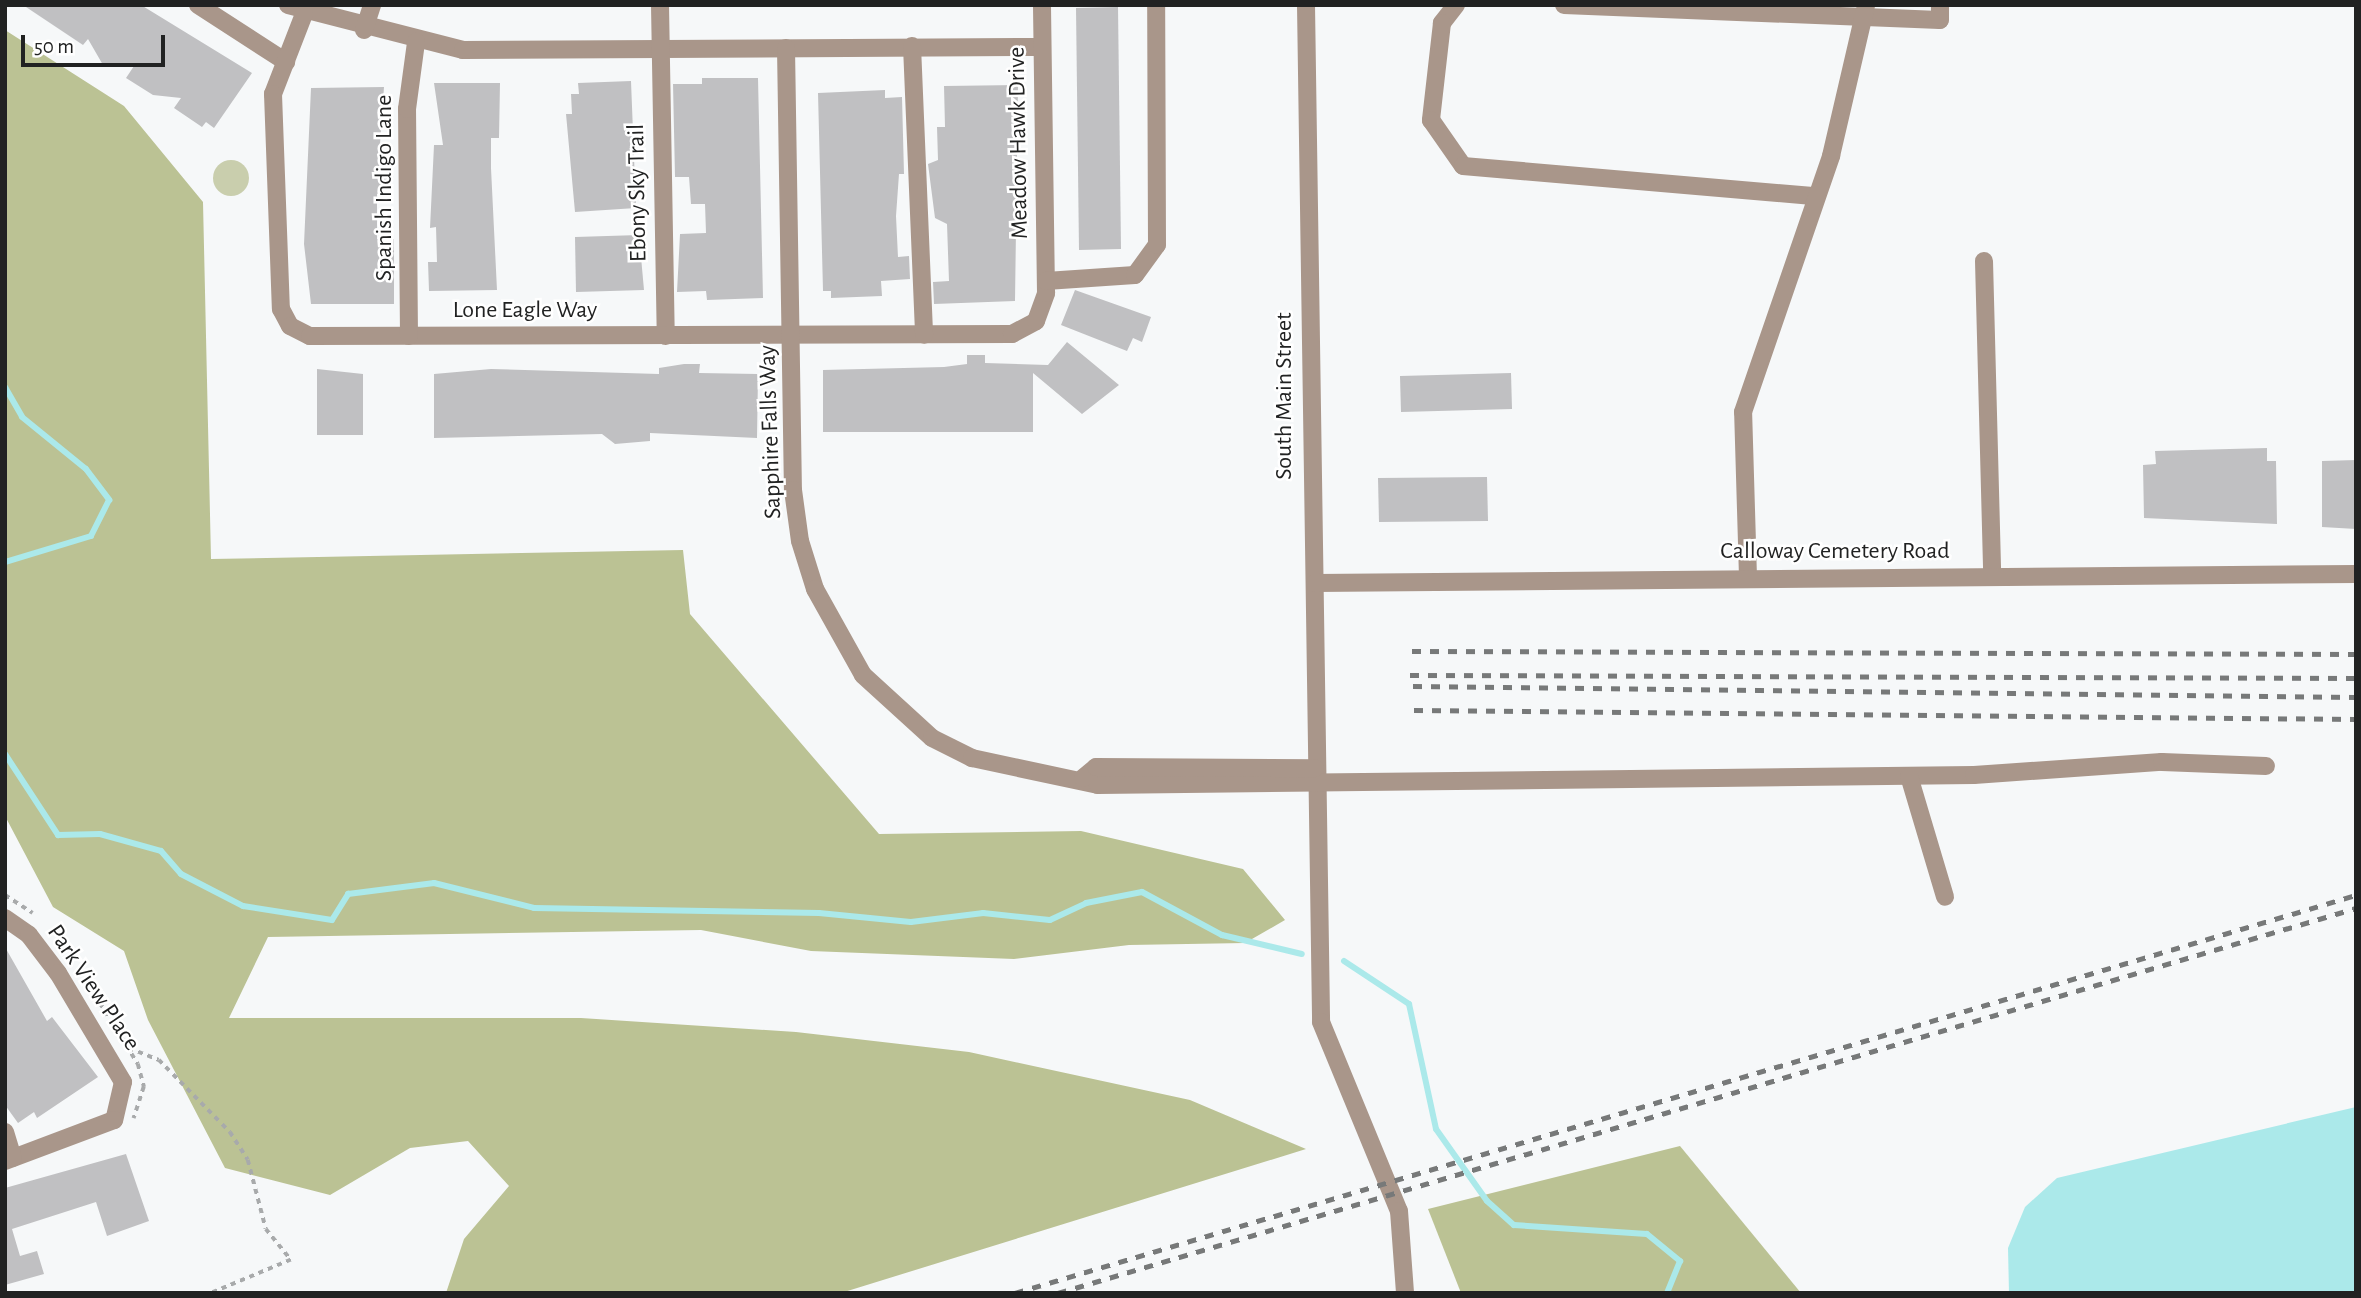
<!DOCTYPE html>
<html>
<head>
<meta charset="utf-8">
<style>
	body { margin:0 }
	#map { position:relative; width:2361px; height:1298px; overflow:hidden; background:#f6f8f9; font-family:"Alegreya Sans",sans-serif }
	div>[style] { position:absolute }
	.green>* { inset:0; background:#c9cead }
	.round { border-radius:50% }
	.forest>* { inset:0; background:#bbc294 }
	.water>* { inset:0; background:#abe9ea }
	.stream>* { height:6px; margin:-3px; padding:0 3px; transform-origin:3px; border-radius:3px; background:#abe9ea }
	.building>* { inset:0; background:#c0c0c2 }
	.path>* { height:3.5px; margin-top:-1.75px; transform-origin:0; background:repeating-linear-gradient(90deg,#a8aaab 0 5px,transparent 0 10px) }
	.minor>* { height:18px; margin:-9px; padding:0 9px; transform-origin:9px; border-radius:9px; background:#a9968a }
	.rail>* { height:5px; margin-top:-2.5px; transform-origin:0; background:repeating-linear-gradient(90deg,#777979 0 9px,transparent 0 18px) }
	span { translate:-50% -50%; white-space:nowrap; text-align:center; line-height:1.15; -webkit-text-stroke:5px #fff; paint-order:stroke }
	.street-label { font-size:24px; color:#212222 }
	.frame { position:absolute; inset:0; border:7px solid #212222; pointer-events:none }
	.scale { position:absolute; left:21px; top:35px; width:144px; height:32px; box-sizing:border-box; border:4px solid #212222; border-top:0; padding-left:9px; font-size:21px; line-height:24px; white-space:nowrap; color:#212222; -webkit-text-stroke:5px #fff; paint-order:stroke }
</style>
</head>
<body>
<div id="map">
	<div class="green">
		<div class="round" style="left:213px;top:160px;width:36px;height:36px"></div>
	</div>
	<div class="forest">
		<div style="clip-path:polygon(5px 30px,124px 106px,203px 202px,211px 559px,683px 550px,690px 614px,879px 834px,1081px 831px,1243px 869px,1285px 920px,1245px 943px,1129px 945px,1014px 959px,811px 951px,701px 930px,268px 937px,229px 1018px,581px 1018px,796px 1032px,969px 1052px,1190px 1100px,1306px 1149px,841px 1293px,446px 1293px,464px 1239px,509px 1186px,468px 1141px,410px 1148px,330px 1195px,225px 1168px,148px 1020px,124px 951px,53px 907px,5px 816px)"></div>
		<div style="clip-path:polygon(1680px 1146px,1801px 1293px,1461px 1293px,1428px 1209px)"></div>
	</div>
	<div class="water">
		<div style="clip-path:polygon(2356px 1107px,2356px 1293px,2009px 1293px,2008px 1248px,2025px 1207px,2057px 1178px)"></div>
	</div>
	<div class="stream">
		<div style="left:5px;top:387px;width:34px;rotate:60deg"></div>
		<div style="left:22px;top:417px;width:82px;rotate:39.1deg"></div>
		<div style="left:86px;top:469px;width:39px;rotate:53deg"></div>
		<div style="left:109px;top:500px;width:40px;rotate:116.6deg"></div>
		<div style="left:91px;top:536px;width:90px;rotate:163.2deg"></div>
		<div style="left:5px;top:754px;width:97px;rotate:56.8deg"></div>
		<div style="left:58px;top:835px;width:42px;rotate:-1.4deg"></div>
		<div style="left:100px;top:834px;width:63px;rotate:15.6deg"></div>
		<div style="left:161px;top:851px;width:30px;rotate:49deg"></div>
		<div style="left:181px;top:874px;width:70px;rotate:27.3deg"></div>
		<div style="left:243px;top:906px;width:90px;rotate:8.9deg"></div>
		<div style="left:332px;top:920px;width:31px;rotate:-58deg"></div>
		<div style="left:348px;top:894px;width:87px;rotate:-7.3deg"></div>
		<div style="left:434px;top:883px;width:103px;rotate:14deg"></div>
		<div style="left:534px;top:908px;width:285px;rotate:1deg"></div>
		<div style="left:819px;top:913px;width:92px;rotate:5.6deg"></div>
		<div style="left:911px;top:922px;width:73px;rotate:-7.1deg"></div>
		<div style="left:983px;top:913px;width:67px;rotate:6deg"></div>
		<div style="left:1050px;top:920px;width:40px;rotate:-25deg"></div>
		<div style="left:1086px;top:903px;width:57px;rotate:-11.1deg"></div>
		<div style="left:1142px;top:892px;width:91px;rotate:28.3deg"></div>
		<div style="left:1222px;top:935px;width:82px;rotate:13.4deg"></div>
		<div style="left:1344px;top:961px;width:78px;rotate:33.5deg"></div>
		<div style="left:1409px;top:1004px;width:128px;rotate:77.8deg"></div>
		<div style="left:1436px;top:1129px;width:88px;rotate:54.7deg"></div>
		<div style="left:1487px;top:1201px;width:36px;rotate:42deg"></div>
		<div style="left:1514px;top:1225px;width:133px;rotate:3.9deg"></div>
		<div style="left:1647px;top:1234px;width:43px;rotate:39.3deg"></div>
		<div style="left:1680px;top:1261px;width:35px;rotate:112deg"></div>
	</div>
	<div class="building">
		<div style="clip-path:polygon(23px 5px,141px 5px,252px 73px,214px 128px,206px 122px,202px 127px,174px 108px,181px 98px,153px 95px,126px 78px,134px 66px,103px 65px,88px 39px,83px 45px)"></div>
		<div style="clip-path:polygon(1118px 7px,1121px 249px,1079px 250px,1076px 8px)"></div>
		<div style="clip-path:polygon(702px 78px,758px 78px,763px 298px,707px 300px,706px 291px,677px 292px,680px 234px,706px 233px,705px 204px,691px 204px,689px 177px,675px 177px,673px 84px,702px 84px)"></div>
		<div style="clip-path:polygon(631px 81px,636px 208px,575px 212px,566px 114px,572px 114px,571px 94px,579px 94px,578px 83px)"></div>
		<div style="clip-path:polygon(434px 83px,500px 83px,499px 138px,491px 138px,491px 168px,497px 290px,429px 291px,428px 262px,437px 262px,436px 227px,430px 228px,434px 145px,443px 145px)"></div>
		<div style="clip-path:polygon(1018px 85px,1015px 301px,934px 304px,933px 282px,949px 281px,947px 224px,935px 218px,928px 164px,938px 160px,937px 127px,945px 127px,944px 86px)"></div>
		<div style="clip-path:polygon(384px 87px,379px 158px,381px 169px,390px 169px,390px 194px,377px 194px,377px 239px,394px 239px,394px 304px,311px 304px,304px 244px,311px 88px)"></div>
		<div style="clip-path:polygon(885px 90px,885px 98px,902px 97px,904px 174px,899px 174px,896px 216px,898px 257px,909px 256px,910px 279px,881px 281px,882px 296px,831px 298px,831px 291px,823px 291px,818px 93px)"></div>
		<div style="clip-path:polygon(639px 235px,644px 290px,576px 292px,575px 237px)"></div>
		<div style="clip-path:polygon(1075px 290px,1151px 317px,1142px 342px,1133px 338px,1127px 351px,1061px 325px)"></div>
		<div style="clip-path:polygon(1067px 342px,1119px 385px,1082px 414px,1033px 373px,1033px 432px,823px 432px,823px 370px,944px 367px,967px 364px,967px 355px,985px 355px,985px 363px,1048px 365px)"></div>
		<div style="clip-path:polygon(684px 364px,700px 364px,699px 373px,758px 374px,757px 438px,650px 433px,650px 441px,615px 444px,602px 434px,434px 438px,434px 374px,491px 369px,659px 374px,659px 368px)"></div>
		<div style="clip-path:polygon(317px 369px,363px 374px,363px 435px,317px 435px)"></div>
		<div style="clip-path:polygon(1511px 373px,1512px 409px,1401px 412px,1400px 376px)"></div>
		<div style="clip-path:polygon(2267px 448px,2267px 461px,2276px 461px,2277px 524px,2144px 518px,2143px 465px,2156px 464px,2155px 451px)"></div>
		<div style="clip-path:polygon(2356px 460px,2356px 529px,2322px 527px,2322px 461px)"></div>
		<div style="clip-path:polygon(1487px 477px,1488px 521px,1379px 522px,1378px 478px)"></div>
		<div style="clip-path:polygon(5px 947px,47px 1021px,52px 1017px,98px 1077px,37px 1118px,34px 1112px,18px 1123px,5px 1105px)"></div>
		<div style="clip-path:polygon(126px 1154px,149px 1221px,107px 1236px,96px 1202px,12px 1229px,20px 1256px,37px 1251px,44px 1274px,5px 1285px,5px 1188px)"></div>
	</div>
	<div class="path">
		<div style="left:5px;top:895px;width:33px;rotate:33deg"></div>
		<div style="left:100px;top:1003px;width:72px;rotate:58.1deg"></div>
		<div style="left:138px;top:1064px;width:24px;rotate:75deg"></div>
		<div style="left:144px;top:1087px;width:33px;rotate:108deg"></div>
		<div style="left:129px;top:1048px;width:32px;rotate:22deg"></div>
		<div style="left:159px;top:1060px;width:101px;rotate:45.4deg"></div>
		<div style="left:230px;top:1132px;width:33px;rotate:57deg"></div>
		<div style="left:248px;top:1160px;width:71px;rotate:75.4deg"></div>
		<div style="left:266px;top:1229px;width:40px;rotate:51deg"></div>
		<div style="left:291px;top:1260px;width:86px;rotate:157.3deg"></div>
	</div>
	<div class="minor">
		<div style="left:198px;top:5px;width:105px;rotate:32.9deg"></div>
		<div style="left:288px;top:5px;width:181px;rotate:14.4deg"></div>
		<div style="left:463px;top:50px;width:579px;rotate:-0.3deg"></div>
		<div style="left:660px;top:5px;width:331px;rotate:89deg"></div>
		<div style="left:1306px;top:5px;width:1017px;rotate:89.15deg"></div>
		<div style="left:1321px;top:1022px;width:204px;rotate:67.6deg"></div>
		<div style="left:1399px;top:1211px;width:82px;rotate:85.8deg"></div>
		<div style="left:1456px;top:5px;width:23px;rotate:128deg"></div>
		<div style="left:1442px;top:23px;width:98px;rotate:96.5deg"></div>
		<div style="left:1431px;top:120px;width:56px;rotate:55.2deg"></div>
		<div style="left:1463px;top:166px;width:354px;rotate:4.9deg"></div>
		<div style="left:1564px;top:5px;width:376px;rotate:2.3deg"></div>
		<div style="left:1940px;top:20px;width:15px;rotate:-90deg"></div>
		<div style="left:304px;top:14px;width:86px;rotate:111.2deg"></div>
		<div style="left:273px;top:94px;width:215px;rotate:87.9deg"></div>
		<div style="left:281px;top:309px;width:19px;rotate:62deg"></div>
		<div style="left:290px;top:326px;width:22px;rotate:27deg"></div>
		<div style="left:310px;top:336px;width:702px;rotate:-0.16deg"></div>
		<div style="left:1012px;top:334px;width:27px;rotate:-28deg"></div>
		<div style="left:1036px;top:321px;width:30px;rotate:-70deg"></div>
		<div style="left:1046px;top:293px;width:288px;rotate:-90.8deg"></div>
		<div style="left:364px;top:30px;width:26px;rotate:-72deg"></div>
		<div style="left:912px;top:46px;width:289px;rotate:87.6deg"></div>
		<div style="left:786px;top:48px;width:442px;rotate:89.1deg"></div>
		<div style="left:793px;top:490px;width:51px;rotate:82.2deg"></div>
		<div style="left:800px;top:541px;width:50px;rotate:72.6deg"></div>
		<div style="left:815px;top:589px;width:98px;rotate:60.8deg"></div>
		<div style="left:863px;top:675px;width:93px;rotate:42.4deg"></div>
		<div style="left:932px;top:738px;width:45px;rotate:26.6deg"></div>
		<div style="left:972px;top:758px;width:129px;rotate:12.1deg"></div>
		<div style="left:1098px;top:785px;width:876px;rotate:-0.65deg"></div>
		<div style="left:1974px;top:775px;width:188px;rotate:-4deg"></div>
		<div style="left:2162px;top:762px;width:104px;rotate:2.2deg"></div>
		<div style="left:1984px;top:261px;width:315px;rotate:88.5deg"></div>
		<div style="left:1046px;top:281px;width:89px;rotate:-3.9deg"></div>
		<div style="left:1135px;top:275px;width:37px;rotate:-54deg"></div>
		<div style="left:1157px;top:245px;width:240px;rotate:-90.2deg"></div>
		<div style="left:409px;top:336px;width:227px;rotate:-90.5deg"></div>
		<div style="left:407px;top:109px;width:68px;rotate:-82.3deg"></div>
		<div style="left:1748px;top:577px;width:165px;rotate:-91.7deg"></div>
		<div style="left:1743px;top:412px;width:271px;rotate:-71deg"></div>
		<div style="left:1831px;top:156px;width:155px;rotate:-76.9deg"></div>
		<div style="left:1315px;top:583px;width:1041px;rotate:-0.5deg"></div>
		<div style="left:1909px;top:776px;width:126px;rotate:73.4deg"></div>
		<div style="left:1083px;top:778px;width:17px;rotate:-40deg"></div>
		<div style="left:1096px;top:767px;width:219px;rotate:0.3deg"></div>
		<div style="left:5px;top:918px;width:29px;rotate:35deg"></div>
		<div style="left:29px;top:935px;width:48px;rotate:52.7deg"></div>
		<div style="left:58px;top:973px;width:127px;rotate:59.2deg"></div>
		<div style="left:123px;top:1082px;width:39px;rotate:103deg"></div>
		<div style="left:114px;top:1120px;width:116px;rotate:159.4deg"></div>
		<div style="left:5px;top:1132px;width:27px;rotate:73deg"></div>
	</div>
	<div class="rail">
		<div style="left:1412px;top:651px;width:944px;rotate:0.18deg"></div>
		<div style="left:1410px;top:675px;width:946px;rotate:0.18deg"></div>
		<div style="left:1413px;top:686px;width:943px;rotate:0.67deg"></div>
		<div style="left:1414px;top:710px;width:942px;rotate:0.55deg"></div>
		<div style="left:1015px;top:1293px;width:1399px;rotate:-16.53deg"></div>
		<div style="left:1058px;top:1293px;width:1354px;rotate:-16.52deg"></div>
	</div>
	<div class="street-label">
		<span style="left:1019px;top:143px;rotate:-91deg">Meadow Hawk Drive</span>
		<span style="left:385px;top:188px;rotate:-90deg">Spanish Indigo Lane</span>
		<span style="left:638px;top:193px;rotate:-91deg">Ebony Sky Trail</span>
		<span style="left:525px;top:311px">Lone Eagle Way</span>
		<span style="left:1285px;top:396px;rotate:-90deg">South Main Street</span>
		<span style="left:771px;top:432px;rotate:-92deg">Sapphire Falls Way</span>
		<span style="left:1835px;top:552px">Calloway Cemetery Road</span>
		<span style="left:93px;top:988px;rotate:56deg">Park View Place</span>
	</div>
	<div class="frame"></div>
	<div class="scale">50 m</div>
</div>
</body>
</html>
